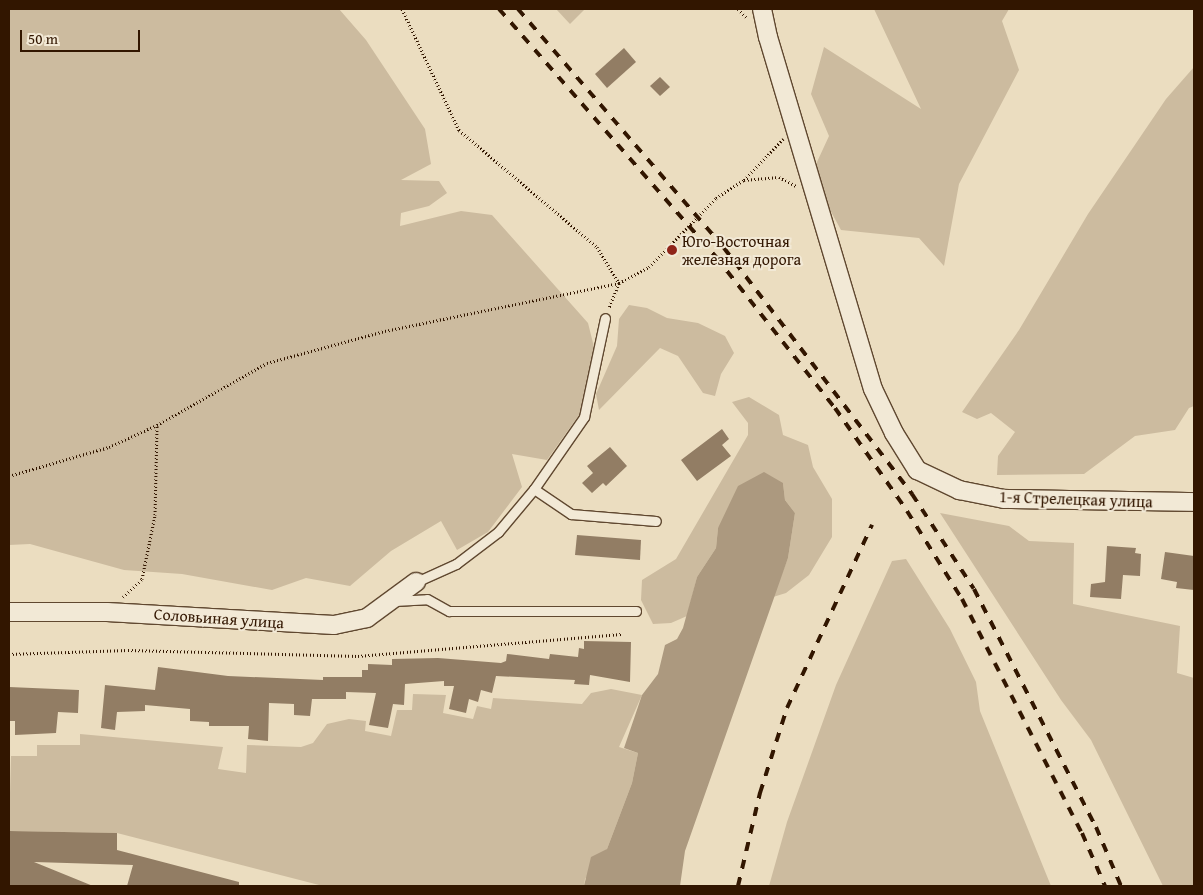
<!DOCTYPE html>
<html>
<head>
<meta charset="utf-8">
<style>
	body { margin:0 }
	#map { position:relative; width:1203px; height:895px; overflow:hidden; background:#ebddc0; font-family:"Gentium Book Plus",serif }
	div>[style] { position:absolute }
	.green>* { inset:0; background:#ccbb9f }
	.water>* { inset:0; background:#ac997f }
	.building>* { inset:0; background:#927d64 }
	.path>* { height:3px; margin-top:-1.5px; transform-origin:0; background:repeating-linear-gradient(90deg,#321600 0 1px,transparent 0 3.5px) }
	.roads { filter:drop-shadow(1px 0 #604830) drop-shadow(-1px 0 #604830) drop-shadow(0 1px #604830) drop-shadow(0 -1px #604830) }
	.lane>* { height:9px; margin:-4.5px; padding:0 4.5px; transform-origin:4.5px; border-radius:4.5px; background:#f2e9d6 }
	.street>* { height:18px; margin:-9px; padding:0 9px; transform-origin:9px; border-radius:9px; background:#f2e9d6 }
	.rail>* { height:4px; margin-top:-2px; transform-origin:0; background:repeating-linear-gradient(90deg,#321600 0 9px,transparent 0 18px) }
	.dots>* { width:14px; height:14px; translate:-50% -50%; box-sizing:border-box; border:2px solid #f2e9d6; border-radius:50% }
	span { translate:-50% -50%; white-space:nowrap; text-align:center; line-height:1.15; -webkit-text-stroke:4px #f2e9d6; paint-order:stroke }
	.poi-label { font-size:16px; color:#321600 }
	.left { translate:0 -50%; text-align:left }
	.street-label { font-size:16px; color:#321600 }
	.frame { position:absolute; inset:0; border:10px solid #321600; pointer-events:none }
	.scale { position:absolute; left:20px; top:30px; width:120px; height:22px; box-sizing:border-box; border:2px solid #321600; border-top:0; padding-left:6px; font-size:15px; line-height:18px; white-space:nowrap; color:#321600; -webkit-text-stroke:4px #f2e9d6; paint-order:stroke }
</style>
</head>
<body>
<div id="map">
	<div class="green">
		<div style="clip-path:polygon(9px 9px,339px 9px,366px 40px,425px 129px,431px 164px,401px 180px,439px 181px,447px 193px,429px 206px,401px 213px,400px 226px,461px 211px,492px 215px,588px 323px,594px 347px,581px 412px,547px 460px,512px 454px,522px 487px,488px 532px,457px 550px,441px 521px,391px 551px,350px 586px,306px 578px,272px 590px,182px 574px,124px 570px,30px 544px,9px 545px)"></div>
		<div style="clip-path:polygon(556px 9px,585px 9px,570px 24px)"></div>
		<div style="clip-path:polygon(874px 9px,1009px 9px,1002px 21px,1019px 70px,959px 184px,944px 266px,919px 238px,841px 230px,811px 175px,829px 136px,811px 94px,824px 47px,921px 109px)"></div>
		<div style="clip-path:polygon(1194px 67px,1194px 406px,1189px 408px,1175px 430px,1135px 436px,1084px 474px,997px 475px,998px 456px,1015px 432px,991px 413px,977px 419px,962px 412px,1019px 330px,1088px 214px,1166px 99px)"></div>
		<div style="clip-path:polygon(629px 305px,647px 308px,667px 318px,698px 323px,725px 336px,734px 353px,721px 374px,715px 396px,703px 393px,678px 356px,660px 348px,599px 410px,596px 394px,617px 346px,619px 319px)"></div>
		<div style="clip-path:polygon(749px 397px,779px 415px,783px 435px,808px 445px,813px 467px,832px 499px,832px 537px,809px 575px,786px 593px,773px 597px,788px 558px,795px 513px,785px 500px,783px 483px,718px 528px,716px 548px,697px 577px,687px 616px,671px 623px,653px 624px,641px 600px,642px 580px,676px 559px,748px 435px,748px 423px,732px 402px)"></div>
		<div style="clip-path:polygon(940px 513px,1009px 526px,1029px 541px,1074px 543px,1073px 604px,1180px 626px,1177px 673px,1194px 678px,1194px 886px,1163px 886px,1091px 740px,1061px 700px)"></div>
		<div style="clip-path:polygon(906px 559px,950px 629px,976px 682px,980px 711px,1051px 886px,769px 886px,787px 822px,836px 685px,892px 561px)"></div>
		<div style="clip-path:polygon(611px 689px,642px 695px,619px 747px,638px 753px,632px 783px,607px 849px,585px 879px,584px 886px,323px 886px,117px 833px,9px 831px,11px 756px,37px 756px,37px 745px,80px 745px,80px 734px,223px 747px,218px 769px,246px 773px,247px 745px,301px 747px,313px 743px,327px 724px,349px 719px,366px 721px,365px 731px,391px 736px,397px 710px,412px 710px,413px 694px,446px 695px,443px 713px,473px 719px,477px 706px,491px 709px,493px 698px,582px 704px,591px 693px)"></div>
	</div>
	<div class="water">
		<div style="clip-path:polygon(764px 472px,783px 483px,785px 500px,795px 513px,788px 558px,685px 851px,680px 886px,584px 886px,591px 857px,607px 849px,632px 783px,638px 753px,624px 748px,642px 695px,658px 674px,665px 645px,677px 639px,683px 628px,697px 577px,716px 548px,718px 528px,738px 486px)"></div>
	</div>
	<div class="building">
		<div style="clip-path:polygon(624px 48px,636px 62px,607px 88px,595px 74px)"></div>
		<div style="clip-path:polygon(660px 77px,670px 87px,660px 96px,650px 86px)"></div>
		<div style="clip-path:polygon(722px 429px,729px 439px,722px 445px,731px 456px,697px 481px,681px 460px)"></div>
		<div style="clip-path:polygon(610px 447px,627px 466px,606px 486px,603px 483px,592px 493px,582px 483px,593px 473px,587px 466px)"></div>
		<div style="clip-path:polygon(577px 535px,641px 540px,640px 560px,575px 555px)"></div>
		<div style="clip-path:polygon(1107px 546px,1136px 548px,1135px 553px,1141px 554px,1140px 576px,1123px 575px,1121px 599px,1090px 597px,1091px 584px,1105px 582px)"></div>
		<div style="clip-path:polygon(1165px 552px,1194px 556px,1194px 590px,1176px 588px,1177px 582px,1161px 579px)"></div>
		<div style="clip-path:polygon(584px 641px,631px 642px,630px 682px,590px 675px,589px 685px,574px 684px,575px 680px,496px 676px,492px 693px,481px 690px,478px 702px,469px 699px,466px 713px,449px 709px,454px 686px,444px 686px,444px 681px,405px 684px,404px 705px,393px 704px,388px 728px,369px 725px,376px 693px,346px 692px,346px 699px,312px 699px,310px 716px,294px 715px,294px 704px,269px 703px,268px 741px,248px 739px,249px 726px,209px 726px,209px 722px,190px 721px,190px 709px,145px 705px,145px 711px,117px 712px,115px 730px,101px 728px,105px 685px,155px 690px,158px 667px,228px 676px,323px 680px,323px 677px,362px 677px,362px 670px,368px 670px,368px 664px,392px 665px,392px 659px,438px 658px,501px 663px,506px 661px,507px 654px,549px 659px,550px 654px,578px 657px,579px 648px,584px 649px)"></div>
		<div style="clip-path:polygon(9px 687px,79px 690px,78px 713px,58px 712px,56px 733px,15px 735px,15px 721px,9px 721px)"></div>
		<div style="clip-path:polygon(9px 831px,117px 833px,117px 850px,239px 882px,239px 886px,127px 886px,133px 865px,34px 862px,93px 886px,9px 886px)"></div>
	</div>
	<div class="path">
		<div style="left:402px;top:9px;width:134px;rotate:64.8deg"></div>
		<div style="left:459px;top:130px;width:181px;rotate:40.3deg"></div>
		<div style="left:597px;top:247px;width:42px;rotate:58.6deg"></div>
		<div style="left:619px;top:283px;width:27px;rotate:112deg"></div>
		<div style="left:738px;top:9px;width:13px;rotate:45deg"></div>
		<div style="left:744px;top:180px;width:57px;rotate:-46.4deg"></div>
		<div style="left:9px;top:476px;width:104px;rotate:-16.2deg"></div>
		<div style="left:109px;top:447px;width:53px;rotate:-24.6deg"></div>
		<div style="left:123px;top:597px;width:26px;rotate:-43deg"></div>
		<div style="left:142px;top:579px;width:65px;rotate:-78.5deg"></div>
		<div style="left:155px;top:515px;width:90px;rotate:-88.7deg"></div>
		<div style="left:157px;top:425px;width:126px;rotate:-29.4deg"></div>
		<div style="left:267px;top:363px;width:122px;rotate:-15.2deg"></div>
		<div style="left:385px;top:331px;width:239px;rotate:-11.6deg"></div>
		<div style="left:619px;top:283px;width:34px;rotate:-28deg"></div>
		<div style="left:649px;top:267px;width:96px;rotate:-45.8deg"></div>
		<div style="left:716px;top:198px;width:33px;rotate:-33deg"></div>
		<div style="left:744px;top:180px;width:35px;rotate:-5deg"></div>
		<div style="left:779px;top:177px;width:19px;rotate:28deg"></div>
		<div style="left:9px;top:654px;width:119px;rotate:-1.9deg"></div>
		<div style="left:128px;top:650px;width:230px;rotate:1.5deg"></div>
		<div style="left:358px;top:656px;width:264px;rotate:-4.8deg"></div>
	</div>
	<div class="roads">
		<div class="lane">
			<div style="left:534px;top:489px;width:45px;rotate:34deg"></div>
			<div style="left:571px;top:514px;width:85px;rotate:4.7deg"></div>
			<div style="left:416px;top:582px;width:44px;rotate:-24.2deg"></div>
			<div style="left:456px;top:564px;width:53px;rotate:-37.3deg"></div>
			<div style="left:498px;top:532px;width:56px;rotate:-50.1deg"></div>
			<div style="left:534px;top:489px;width:88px;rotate:-55.2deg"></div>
			<div style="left:584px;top:417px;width:101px;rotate:-78deg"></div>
			<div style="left:394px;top:601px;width:33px;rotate:-3deg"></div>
			<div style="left:427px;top:599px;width:25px;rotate:29deg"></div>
			<div style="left:449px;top:611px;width:187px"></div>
		</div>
		<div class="street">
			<div style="left:762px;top:9px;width:29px;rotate:78deg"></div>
			<div style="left:768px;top:37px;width:367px;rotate:73.4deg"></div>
			<div style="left:873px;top:389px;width:49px;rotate:64.5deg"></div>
			<div style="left:894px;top:433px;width:44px;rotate:58.1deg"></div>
			<div style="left:917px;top:470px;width:47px;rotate:25.5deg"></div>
			<div style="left:959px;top:490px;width:46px;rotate:11.3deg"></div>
			<div style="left:1004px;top:499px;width:190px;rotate:0.9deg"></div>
			<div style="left:9px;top:612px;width:98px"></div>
			<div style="left:107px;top:612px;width:227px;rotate:3.3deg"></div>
			<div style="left:334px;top:625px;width:34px;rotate:-12deg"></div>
			<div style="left:367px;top:618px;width:61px;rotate:-36.3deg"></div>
		</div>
	</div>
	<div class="rail">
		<div style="left:499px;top:9px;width:330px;rotate:48.8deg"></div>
		<div style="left:716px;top:257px;width:192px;rotate:51.8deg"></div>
		<div style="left:835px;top:408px;width:126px;rotate:55deg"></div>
		<div style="left:907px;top:511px;width:104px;rotate:58deg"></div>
		<div style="left:962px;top:599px;width:263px;rotate:62.9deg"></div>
		<div style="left:1082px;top:833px;width:58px;rotate:66.5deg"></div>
		<div style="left:518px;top:9px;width:316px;rotate:49.2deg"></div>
		<div style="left:724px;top:248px;width:310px;rotate:52.6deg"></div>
		<div style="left:912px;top:494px;width:113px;rotate:56.9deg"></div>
		<div style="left:974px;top:589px;width:267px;rotate:62.9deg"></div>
		<div style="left:1096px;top:827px;width:64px;rotate:67deg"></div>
		<div style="left:738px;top:886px;width:96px;rotate:-76.7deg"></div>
		<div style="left:760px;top:793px;width:89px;rotate:-72.4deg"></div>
		<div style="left:787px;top:708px;width:202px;rotate:-65.1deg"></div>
	</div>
	<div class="dots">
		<div style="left:672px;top:250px;background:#8f2418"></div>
	</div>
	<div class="poi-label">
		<span class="left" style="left:682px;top:250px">Юго-Восточная<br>железная дорога</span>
	</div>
	<div class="street-label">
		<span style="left:1076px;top:499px;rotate:2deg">1-я Стрелецкая улица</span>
		<span style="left:219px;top:618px;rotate:4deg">Соловьиная улица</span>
	</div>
	<div class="frame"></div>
	<div class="scale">50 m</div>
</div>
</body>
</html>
